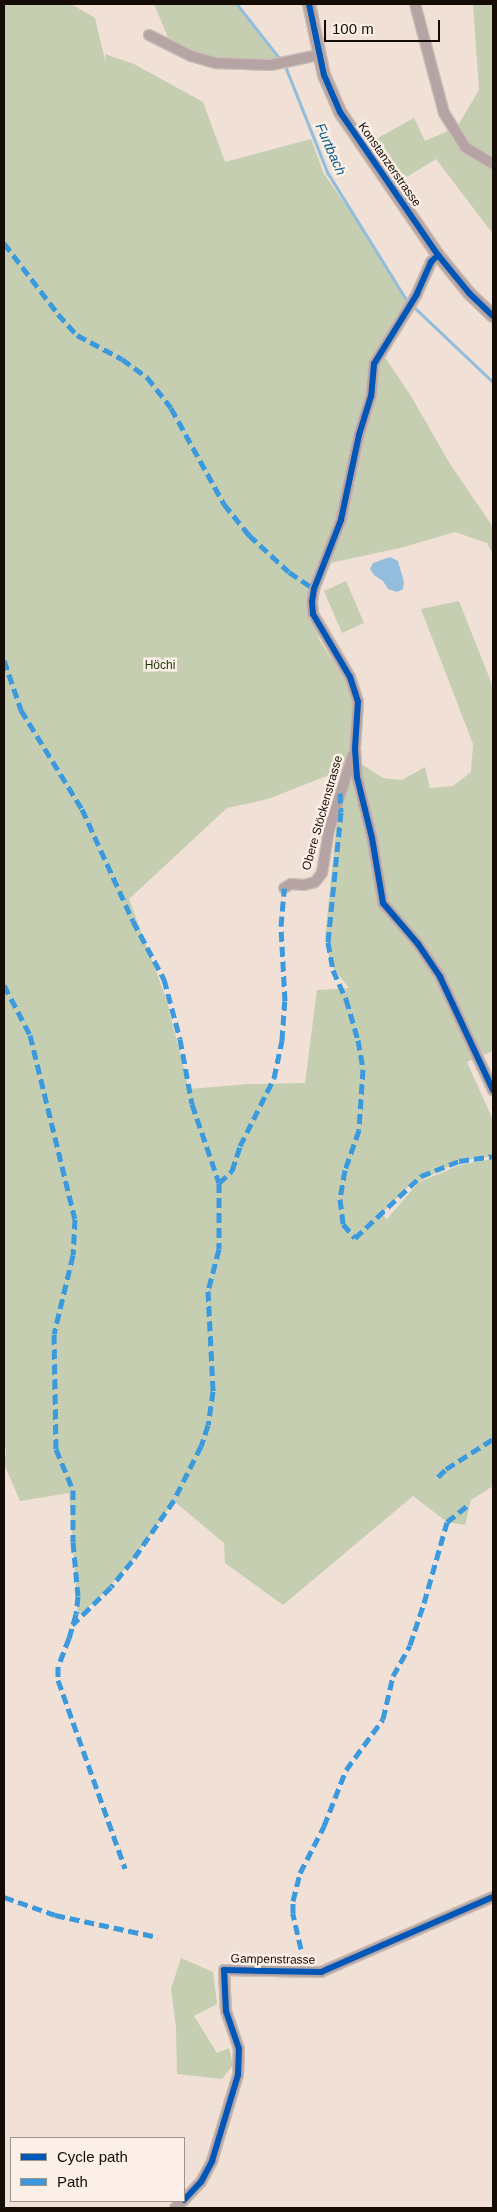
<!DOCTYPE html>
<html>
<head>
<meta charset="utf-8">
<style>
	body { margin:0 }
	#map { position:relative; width:497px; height:2212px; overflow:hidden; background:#f0e0d5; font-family:Arial,sans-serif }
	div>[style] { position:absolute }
	.green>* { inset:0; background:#c5ceb1 }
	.water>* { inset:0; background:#92bddd }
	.stream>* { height:2.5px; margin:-1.25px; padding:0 1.25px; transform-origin:1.25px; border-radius:1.25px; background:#92bddd }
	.roads { filter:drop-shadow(1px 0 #cbbfb6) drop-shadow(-1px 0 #cbbfb6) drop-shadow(0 1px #cbbfb6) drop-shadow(0 -1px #cbbfb6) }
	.minor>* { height:10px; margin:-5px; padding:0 5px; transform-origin:5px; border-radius:5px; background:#b6a4a4 }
	.major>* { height:12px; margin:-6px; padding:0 6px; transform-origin:6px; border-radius:6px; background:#b8a4a2 }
	.quiet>* { height:5px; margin-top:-2.5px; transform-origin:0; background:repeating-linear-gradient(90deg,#3b99dd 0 10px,transparent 0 15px) }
	.cycleway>* { height:6px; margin:-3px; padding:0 3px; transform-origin:3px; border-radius:3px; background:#0057b8 }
	span { translate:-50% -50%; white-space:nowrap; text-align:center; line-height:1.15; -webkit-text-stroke:5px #fbefe7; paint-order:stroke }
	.street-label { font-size:12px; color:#160c06 }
	.park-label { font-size:12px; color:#1b3709 }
	.water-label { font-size:14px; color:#095d8c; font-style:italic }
	.frame { position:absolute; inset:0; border:5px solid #160c06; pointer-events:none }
	.legend { position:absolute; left:10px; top:2137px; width:175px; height:65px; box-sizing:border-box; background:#fbefe7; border:1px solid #9f948d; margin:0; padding:6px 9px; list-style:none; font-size:15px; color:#160c06 }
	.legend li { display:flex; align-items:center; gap:10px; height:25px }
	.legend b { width:25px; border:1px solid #9f948d }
	.scale { position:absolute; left:324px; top:20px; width:116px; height:22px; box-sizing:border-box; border:2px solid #160c06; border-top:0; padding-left:6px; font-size:15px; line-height:18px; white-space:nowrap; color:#160c06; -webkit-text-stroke:4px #fbefe7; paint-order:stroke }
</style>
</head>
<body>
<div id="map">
	<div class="green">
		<div style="clip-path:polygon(evenodd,4px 4px,71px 4px,95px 18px,106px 64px,105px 54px,134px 64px,203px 102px,225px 162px,311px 139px,324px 174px,370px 239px,408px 302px,382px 349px,386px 359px,411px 396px,450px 464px,493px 527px,493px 554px,487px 543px,455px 532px,404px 547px,326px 564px,310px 618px,320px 641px,363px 707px,349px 756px,383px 778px,402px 780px,425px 767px,430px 788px,453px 786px,471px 772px,473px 744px,421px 609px,459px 601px,493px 687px,493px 1051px,467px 1062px,493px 1120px,493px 1156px,459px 1161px,408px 1187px,381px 1214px,387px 1219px,419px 1182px,460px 1165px,493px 1159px,493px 1486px,471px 1500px,465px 1525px,447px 1522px,413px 1496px,283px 1605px,225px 1563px,224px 1543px,174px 1501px,132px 1561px,98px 1599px,78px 1615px,69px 1493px,20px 1501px,4px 1464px,6px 1450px,4px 1443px,4px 4px,342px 770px,325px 938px,331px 965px,349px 988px,317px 990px,305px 1083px,248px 1084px,189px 1089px,166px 998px,129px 899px,227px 808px,268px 799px,342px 770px)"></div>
		<div style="clip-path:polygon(154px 4px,237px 4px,280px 58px,256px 62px,200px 55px,169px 40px)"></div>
		<div style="clip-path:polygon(473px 4px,493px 4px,493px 234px,436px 159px,397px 183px,367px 144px,414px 118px,425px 141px,457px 127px,479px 90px)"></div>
		<div style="clip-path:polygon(346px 581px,364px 623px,342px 633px,324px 591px)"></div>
		<div style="clip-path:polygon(181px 1958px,213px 1972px,217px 2004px,194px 2016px,217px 2053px,229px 2048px,233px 2065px,222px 2079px,177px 2074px,176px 2027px,171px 1989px)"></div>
	</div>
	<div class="water">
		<div style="clip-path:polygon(390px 557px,398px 561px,404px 582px,403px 589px,397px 592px,388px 589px,383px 581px,374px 575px,370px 569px,373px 563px)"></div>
	</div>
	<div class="stream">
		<div style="left:237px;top:4px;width:71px;rotate:51.8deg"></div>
		<div style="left:285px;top:65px;width:116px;rotate:68.3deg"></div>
		<div style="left:328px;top:173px;width:152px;rotate:58.2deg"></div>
		<div style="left:413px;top:306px;width:110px;rotate:43.5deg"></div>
	</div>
	<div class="roads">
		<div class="minor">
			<div style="left:415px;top:4px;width:113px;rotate:75.1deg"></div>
			<div style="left:444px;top:113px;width:40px;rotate:58deg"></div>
			<div style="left:465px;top:147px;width:33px;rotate:31deg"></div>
			<div style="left:149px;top:35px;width:47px;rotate:26.6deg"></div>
			<div style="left:191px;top:56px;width:26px;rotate:16deg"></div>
			<div style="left:216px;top:63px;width:55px;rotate:2.1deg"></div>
			<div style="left:271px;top:65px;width:48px;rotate:-12deg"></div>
			<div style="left:438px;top:255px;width:10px;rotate:135deg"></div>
			<div style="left:431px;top:262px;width:35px;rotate:114deg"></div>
			<div style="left:417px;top:294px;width:82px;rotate:121.6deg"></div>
			<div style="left:374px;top:364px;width:32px;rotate:95deg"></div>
			<div style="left:371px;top:396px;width:41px;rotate:107.1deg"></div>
			<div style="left:359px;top:435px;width:87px;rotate:102deg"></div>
			<div style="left:341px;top:520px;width:74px;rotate:111.4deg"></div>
			<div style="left:314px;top:589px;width:13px;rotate:99deg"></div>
			<div style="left:312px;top:602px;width:12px;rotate:85deg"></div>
			<div style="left:313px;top:614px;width:73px;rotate:59.6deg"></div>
			<div style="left:350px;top:677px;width:26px;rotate:72deg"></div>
			<div style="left:358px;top:702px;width:47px;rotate:93.7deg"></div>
			<div style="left:355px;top:749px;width:28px;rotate:86deg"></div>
			<div style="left:357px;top:777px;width:63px;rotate:76.2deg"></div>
			<div style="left:372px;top:838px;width:66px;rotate:80.4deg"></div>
			<div style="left:383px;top:903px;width:54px;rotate:49.5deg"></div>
			<div style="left:418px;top:944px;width:40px;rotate:56deg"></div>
			<div style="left:440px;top:977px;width:125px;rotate:64.9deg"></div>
			<div style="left:284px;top:888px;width:8px;rotate:-30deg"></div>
			<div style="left:291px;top:884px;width:13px;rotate:4deg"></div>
			<div style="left:304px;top:885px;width:11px;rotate:-15deg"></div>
			<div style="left:315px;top:882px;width:11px;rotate:-52deg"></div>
			<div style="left:322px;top:873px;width:44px;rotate:-80.8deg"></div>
			<div style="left:329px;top:830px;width:79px;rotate:-72.3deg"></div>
			<div style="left:184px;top:2200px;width:25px;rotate:-47deg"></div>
			<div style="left:201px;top:2182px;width:24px;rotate:-62deg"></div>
			<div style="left:212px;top:2161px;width:90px;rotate:-73.2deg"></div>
			<div style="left:238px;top:2075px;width:26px;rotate:-88deg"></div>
			<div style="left:239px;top:2049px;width:40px;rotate:-108.9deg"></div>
			<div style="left:226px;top:2011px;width:41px;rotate:-92.8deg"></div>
			<div style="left:224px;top:1970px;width:97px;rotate:1.2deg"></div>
			<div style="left:321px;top:1972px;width:188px;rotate:-23.6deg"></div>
			<div style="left:175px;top:2208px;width:11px;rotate:-41deg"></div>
		</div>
		<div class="major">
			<div style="left:309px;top:4px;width:73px;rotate:78.1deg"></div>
			<div style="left:324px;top:75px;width:40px;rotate:66.6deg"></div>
			<div style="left:340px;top:112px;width:173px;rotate:55.6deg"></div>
			<div style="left:438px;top:255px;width:49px;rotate:50.8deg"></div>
			<div style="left:469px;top:293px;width:33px;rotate:44deg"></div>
		</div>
	</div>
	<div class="quiet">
		<div style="left:4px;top:243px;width:89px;rotate:52.7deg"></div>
		<div style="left:58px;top:314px;width:28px;rotate:48deg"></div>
		<div style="left:77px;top:335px;width:51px;rotate:28.1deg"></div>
		<div style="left:122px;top:359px;width:31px;rotate:36deg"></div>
		<div style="left:147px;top:377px;width:39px;rotate:52deg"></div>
		<div style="left:171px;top:408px;width:110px;rotate:61.1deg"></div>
		<div style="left:224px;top:504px;width:40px;rotate:51deg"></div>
		<div style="left:249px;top:535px;width:54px;rotate:42.8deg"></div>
		<div style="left:289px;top:572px;width:30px;rotate:34deg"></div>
		<div style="left:4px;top:660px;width:53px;rotate:71.2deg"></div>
		<div style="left:21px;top:710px;width:116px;rotate:58.4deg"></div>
		<div style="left:82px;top:809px;width:123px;rotate:65.5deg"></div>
		<div style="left:133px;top:921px;width:66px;rotate:61.9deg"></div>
		<div style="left:164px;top:979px;width:62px;rotate:75.1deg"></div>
		<div style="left:180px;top:1039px;width:66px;rotate:79.5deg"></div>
		<div style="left:192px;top:1104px;width:83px;rotate:71.1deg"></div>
		<div style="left:219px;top:1183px;width:66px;rotate:90deg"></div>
		<div style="left:219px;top:1249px;width:43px;rotate:104.7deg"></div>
		<div style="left:208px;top:1291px;width:100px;rotate:87.1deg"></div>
		<div style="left:213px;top:1391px;width:34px;rotate:98deg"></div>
		<div style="left:208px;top:1425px;width:22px;rotate:108deg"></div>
		<div style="left:201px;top:1446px;width:60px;rotate:116.6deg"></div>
		<div style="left:174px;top:1500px;width:74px;rotate:124.5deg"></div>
		<div style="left:132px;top:1561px;width:33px;rotate:129deg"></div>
		<div style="left:111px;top:1587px;width:54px;rotate:135.7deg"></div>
		<div style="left:340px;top:793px;width:19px;rotate:87deg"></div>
		<div style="left:341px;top:812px;width:131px;rotate:95.7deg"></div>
		<div style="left:328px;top:942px;width:28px;rotate:80deg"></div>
		<div style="left:333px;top:970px;width:32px;rotate:66deg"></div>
		<div style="left:346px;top:999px;width:43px;rotate:73.7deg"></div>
		<div style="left:358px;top:1040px;width:29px;rotate:80deg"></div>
		<div style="left:363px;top:1069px;width:61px;rotate:93.8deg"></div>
		<div style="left:359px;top:1130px;width:42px;rotate:109.3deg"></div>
		<div style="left:345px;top:1170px;width:29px;rotate:100deg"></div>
		<div style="left:340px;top:1199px;width:25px;rotate:83deg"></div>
		<div style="left:343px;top:1224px;width:18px;rotate:49deg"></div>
		<div style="left:355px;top:1238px;width:91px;rotate:-43.2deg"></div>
		<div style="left:421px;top:1176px;width:41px;rotate:-21.5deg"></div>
		<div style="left:459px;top:1161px;width:34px;rotate:-8deg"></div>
		<div style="left:4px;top:985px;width:56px;rotate:62.5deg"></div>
		<div style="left:30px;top:1035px;width:189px;rotate:76.3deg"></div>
		<div style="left:75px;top:1219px;width:36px;rotate:93deg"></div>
		<div style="left:73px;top:1255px;width:81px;rotate:103.5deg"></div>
		<div style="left:54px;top:1334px;width:115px;rotate:89deg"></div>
		<div style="left:56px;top:1449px;width:44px;rotate:67.5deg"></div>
		<div style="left:73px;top:1490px;width:52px;rotate:90deg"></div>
		<div style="left:73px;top:1542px;width:54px;rotate:84.7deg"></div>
		<div style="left:78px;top:1596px;width:18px;rotate:96deg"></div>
		<div style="left:76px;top:1614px;width:25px;rotate:106deg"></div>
		<div style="left:69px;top:1638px;width:30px;rotate:111deg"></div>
		<div style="left:58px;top:1666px;width:14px;rotate:90deg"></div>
		<div style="left:58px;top:1680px;width:200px;rotate:70.4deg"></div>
		<div style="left:219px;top:1183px;width:18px;rotate:-43deg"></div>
		<div style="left:232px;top:1171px;width:26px;rotate:-72deg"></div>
		<div style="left:240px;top:1146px;width:76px;rotate:-63.4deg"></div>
		<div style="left:274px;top:1078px;width:39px;rotate:-78deg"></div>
		<div style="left:282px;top:1040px;width:39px;rotate:-86deg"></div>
		<div style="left:285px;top:1001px;width:75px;rotate:-93.1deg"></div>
		<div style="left:281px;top:926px;width:38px;rotate:-85deg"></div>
		<div style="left:438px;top:1477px;width:11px;rotate:-45deg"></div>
		<div style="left:446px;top:1469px;width:56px;rotate:-32.6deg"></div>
		<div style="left:4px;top:1897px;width:54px;rotate:19.4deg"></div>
		<div style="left:55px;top:1915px;width:105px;rotate:12.1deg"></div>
		<div style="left:301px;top:1949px;width:37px;rotate:-103deg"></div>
		<div style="left:293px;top:1913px;width:12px;rotate:-90deg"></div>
		<div style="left:293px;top:1901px;width:29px;rotate:-76deg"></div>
		<div style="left:300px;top:1873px;width:53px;rotate:-62.9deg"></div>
		<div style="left:324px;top:1826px;width:60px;rotate:-68.6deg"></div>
		<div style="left:346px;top:1770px;width:63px;rotate:-54deg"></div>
		<div style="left:383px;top:1719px;width:44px;rotate:-76.9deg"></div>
		<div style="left:393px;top:1676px;width:35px;rotate:-61deg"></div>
		<div style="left:410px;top:1645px;width:44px;rotate:-71.6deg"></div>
		<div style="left:424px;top:1603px;width:84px;rotate:-74.1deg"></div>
		<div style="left:447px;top:1522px;width:27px;rotate:-39deg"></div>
	</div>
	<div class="cycleway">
		<div style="left:309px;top:4px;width:73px;rotate:78.1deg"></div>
		<div style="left:324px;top:75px;width:40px;rotate:66.6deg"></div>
		<div style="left:340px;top:112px;width:173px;rotate:55.6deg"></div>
		<div style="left:438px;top:255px;width:49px;rotate:50.8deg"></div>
		<div style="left:469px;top:293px;width:33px;rotate:44deg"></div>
		<div style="left:438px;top:255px;width:10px;rotate:135deg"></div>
		<div style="left:431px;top:262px;width:35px;rotate:114deg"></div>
		<div style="left:417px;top:294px;width:82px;rotate:121.6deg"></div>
		<div style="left:374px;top:364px;width:32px;rotate:95deg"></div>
		<div style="left:371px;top:396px;width:41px;rotate:107.1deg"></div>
		<div style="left:359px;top:435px;width:87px;rotate:102deg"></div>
		<div style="left:341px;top:520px;width:74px;rotate:111.4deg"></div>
		<div style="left:314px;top:589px;width:13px;rotate:99deg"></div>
		<div style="left:312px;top:602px;width:12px;rotate:85deg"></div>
		<div style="left:313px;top:614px;width:73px;rotate:59.6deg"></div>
		<div style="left:350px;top:677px;width:26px;rotate:72deg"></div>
		<div style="left:358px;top:702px;width:47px;rotate:93.7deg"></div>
		<div style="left:355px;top:749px;width:28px;rotate:86deg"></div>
		<div style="left:357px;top:777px;width:63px;rotate:76.2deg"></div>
		<div style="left:372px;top:838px;width:66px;rotate:80.4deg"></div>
		<div style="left:383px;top:903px;width:54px;rotate:49.5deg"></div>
		<div style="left:418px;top:944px;width:40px;rotate:56deg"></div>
		<div style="left:440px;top:977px;width:125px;rotate:64.9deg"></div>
		<div style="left:184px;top:2200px;width:25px;rotate:-47deg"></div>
		<div style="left:201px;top:2182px;width:24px;rotate:-62deg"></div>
		<div style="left:212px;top:2161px;width:90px;rotate:-73.2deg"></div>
		<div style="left:238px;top:2075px;width:26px;rotate:-88deg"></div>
		<div style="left:239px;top:2049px;width:40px;rotate:-108.9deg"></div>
		<div style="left:226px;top:2011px;width:41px;rotate:-92.8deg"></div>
		<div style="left:224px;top:1970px;width:97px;rotate:1.2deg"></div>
		<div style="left:321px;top:1972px;width:188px;rotate:-23.6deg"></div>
	</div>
	<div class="street-label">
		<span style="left:389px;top:165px;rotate:55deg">Konstanzerstrasse</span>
		<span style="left:323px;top:813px;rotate:-74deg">Obere Stöckenstrasse</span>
		<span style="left:273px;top:1960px;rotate:1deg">Gampenstrasse</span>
	</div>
	<div class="park-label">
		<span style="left:160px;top:666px">Höchi</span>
	</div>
	<div class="water-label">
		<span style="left:331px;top:149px;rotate:66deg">Furtbach</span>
	</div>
	<div class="frame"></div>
	<ul class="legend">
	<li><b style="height:6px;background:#0057b8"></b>Cycle path</li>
	<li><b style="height:6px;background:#3b99dd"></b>Path</li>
	</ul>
	<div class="scale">100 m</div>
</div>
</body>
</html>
